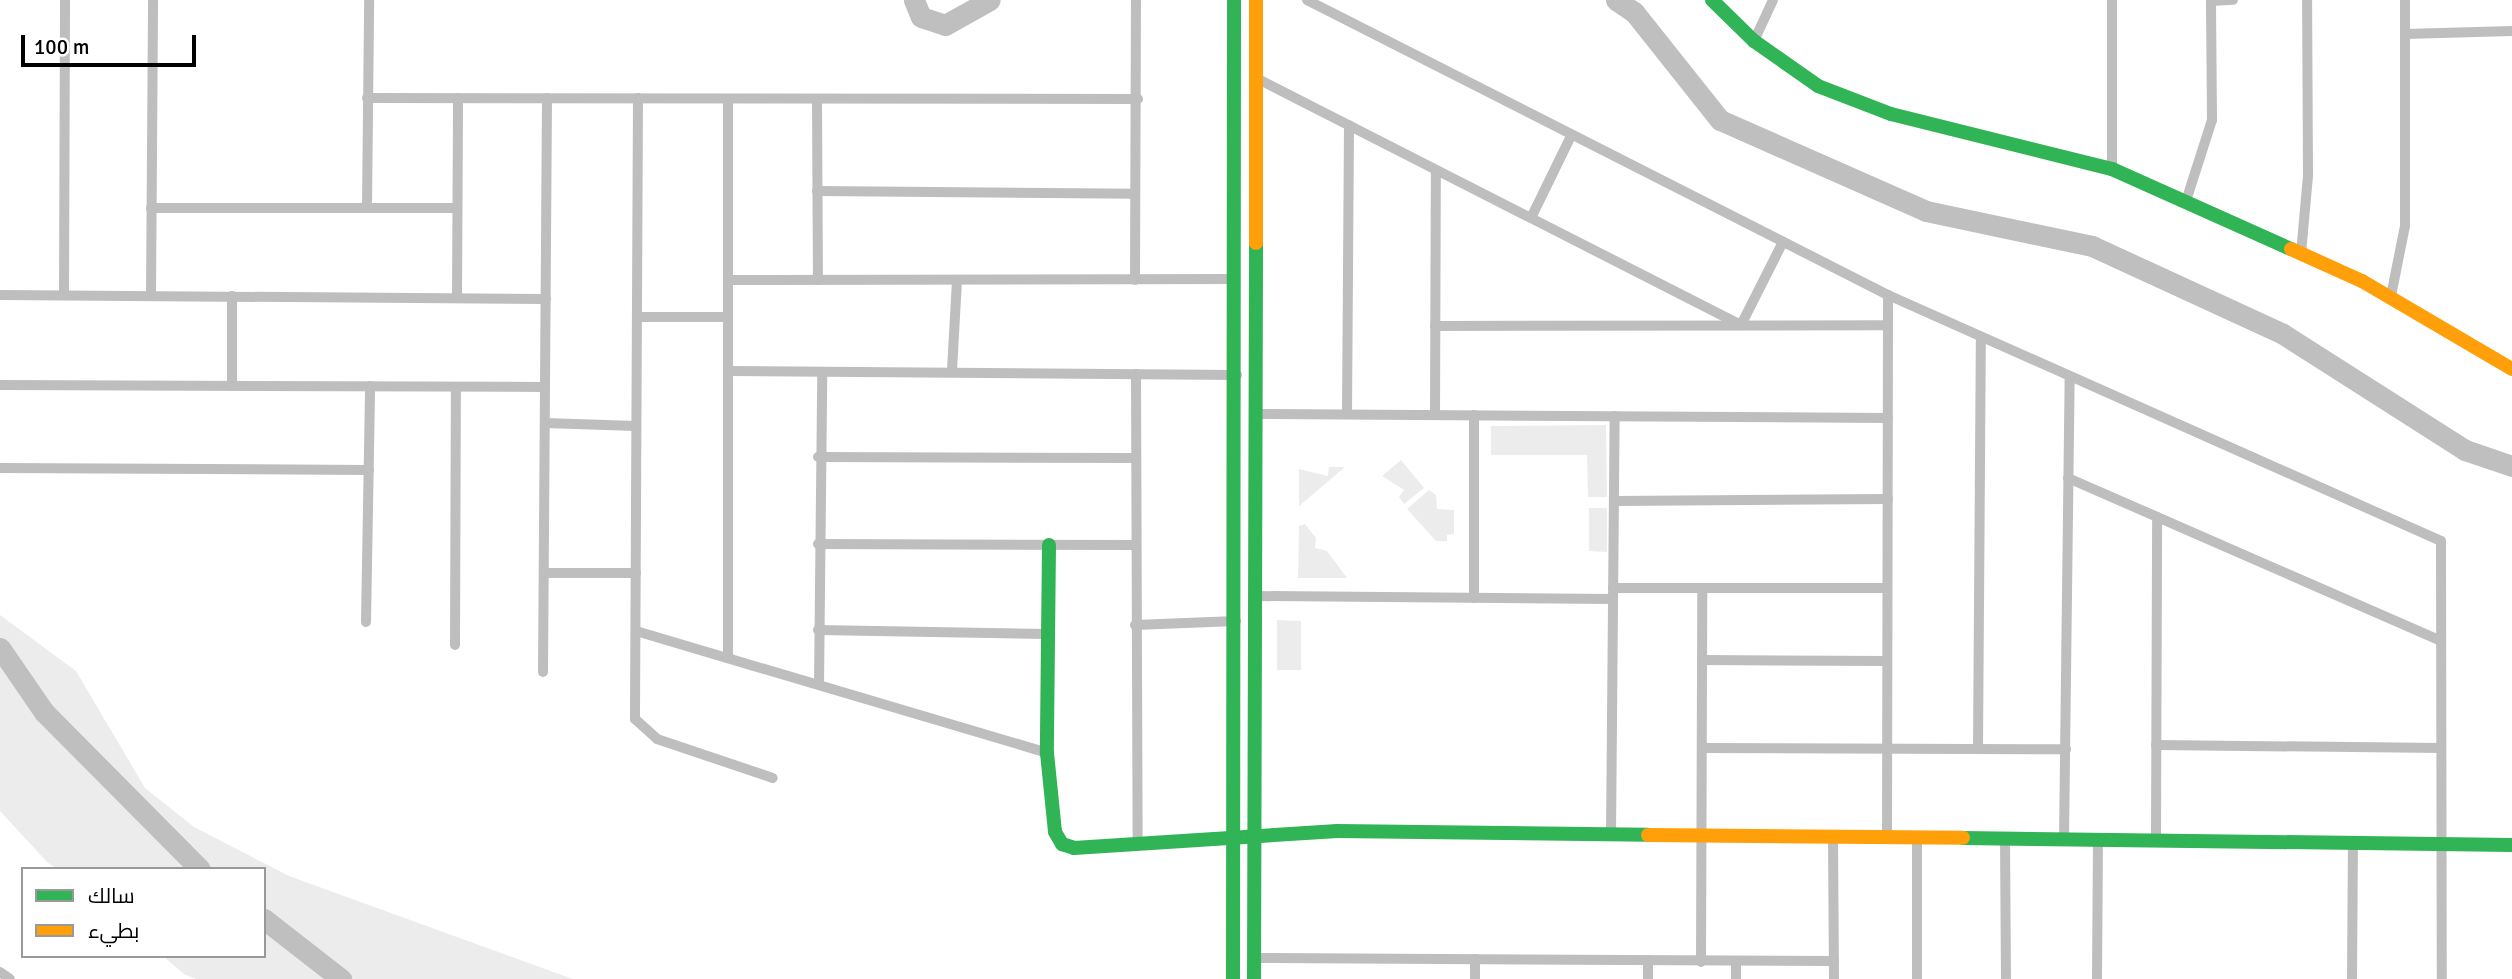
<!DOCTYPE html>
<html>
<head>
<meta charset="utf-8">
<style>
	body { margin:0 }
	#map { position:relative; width:2512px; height:979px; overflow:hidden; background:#fff; font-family:Signika,Cairo,sans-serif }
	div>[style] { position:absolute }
	.green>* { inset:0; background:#ececec }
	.river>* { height:21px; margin:-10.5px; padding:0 10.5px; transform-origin:10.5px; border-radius:10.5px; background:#bfbfbf }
	.street>* { height:10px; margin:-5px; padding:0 5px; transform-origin:5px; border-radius:5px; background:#bebebe }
	.fast>* { height:14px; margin:-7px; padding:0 7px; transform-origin:7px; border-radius:7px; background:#30b455 }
	.slow>* { height:14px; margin:-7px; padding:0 7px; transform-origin:7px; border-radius:7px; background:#ff9f0a }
	span { translate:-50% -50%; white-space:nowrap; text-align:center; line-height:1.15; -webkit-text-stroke:6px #fff; paint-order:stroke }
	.legend { position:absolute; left:21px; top:867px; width:245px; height:91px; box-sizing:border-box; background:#fff; border:2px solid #999; margin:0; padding:9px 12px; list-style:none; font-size:21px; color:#000 }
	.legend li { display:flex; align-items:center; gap:14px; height:35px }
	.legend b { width:35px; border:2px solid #999 }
	.scale { position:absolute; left:21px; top:35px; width:175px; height:32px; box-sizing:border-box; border:4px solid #000; border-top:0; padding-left:9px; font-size:21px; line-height:24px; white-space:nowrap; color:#000; -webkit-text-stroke:5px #fff; paint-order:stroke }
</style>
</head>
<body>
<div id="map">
	<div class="green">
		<div style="clip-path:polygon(1606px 425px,1607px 497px,1588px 497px,1587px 455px,1491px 455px,1491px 426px)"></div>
		<div style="clip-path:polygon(1401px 460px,1424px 488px,1404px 504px,1399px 497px,1404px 490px,1382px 476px)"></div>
		<div style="clip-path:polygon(1329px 467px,1345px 467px,1299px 506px,1299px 469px,1328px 476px)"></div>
		<div style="clip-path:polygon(1429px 490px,1436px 495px,1437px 509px,1454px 510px,1454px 534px,1447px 535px,1447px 541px,1436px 541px,1407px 509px)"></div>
		<div style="clip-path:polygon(1589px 508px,1607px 508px,1607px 552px,1589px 551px)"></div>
		<div style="clip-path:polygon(1305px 524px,1316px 538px,1315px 548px,1327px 551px,1347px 578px,1298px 578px,1299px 526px)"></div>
		<div style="clip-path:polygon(0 615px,76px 671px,145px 788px,194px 827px,289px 876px,573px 979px,196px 979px,184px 974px,163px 956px,264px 956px,264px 869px,57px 869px,47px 862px,0 811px)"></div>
		<div style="clip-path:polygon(1277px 620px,1301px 621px,1301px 670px,1277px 670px)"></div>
	</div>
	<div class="river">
		<div style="left:914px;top:0;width:18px;rotate:68deg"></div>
		<div style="left:921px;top:17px;width:25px;rotate:18deg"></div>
		<div style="left:945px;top:25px;width:51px;rotate:-29.1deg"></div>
		<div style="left:1616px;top:0;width:22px;rotate:34deg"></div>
		<div style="left:1634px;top:12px;width:138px;rotate:51.5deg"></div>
		<div style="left:1720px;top:120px;width:225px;rotate:23.8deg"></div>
		<div style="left:1926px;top:211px;width:170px;rotate:11.9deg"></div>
		<div style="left:2092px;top:246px;width:210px;rotate:24.7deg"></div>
		<div style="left:2283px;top:334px;width:216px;rotate:32.5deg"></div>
		<div style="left:2465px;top:450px;width:50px;rotate:18.8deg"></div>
		<div style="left:0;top:648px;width:78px;rotate:55.5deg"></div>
		<div style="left:44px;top:712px;width:221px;rotate:45.2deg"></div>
		<div style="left:264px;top:919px;width:98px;rotate:37.9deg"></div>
	</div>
	<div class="street">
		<div style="left:1307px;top:0;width:652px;rotate:26.92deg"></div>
		<div style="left:1888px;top:295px;width:605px;rotate:23.98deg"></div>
		<div style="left:2441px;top:541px;width:438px;rotate:89.9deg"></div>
		<div style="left:2112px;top:0;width:169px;rotate:90deg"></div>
		<div style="left:2211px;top:1px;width:22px;rotate:-3deg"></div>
		<div style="left:2405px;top:34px;width:107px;rotate:-1.6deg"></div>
		<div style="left:1754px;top:41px;width:45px;rotate:-65.1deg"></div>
		<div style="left:1254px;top:77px;width:547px;rotate:26.99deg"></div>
		<div style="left:1741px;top:325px;width:93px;rotate:-63.2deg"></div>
		<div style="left:367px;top:98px;width:771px;rotate:0.07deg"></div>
		<div style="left:638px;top:98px;width:621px;rotate:90.28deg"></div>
		<div style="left:635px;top:719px;width:30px;rotate:42deg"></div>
		<div style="left:657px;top:739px;width:122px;rotate:18.6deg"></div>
		<div style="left:817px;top:99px;width:181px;rotate:89.7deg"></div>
		<div style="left:817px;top:191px;width:318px;rotate:0.5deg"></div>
		<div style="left:2186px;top:201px;width:85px;rotate:-72.2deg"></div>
		<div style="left:2212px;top:120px;width:120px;rotate:-90.5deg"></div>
		<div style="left:367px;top:207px;width:207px;rotate:-89.4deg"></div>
		<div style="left:151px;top:208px;width:306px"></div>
		<div style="left:1531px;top:218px;width:93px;rotate:-64deg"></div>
		<div style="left:2301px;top:254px;width:79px;rotate:-84.9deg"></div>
		<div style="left:2308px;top:175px;width:175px;rotate:-90.3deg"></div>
		<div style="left:728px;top:280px;width:507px;rotate:-0.11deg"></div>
		<div style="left:1135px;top:280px;width:280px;rotate:-89.8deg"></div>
		<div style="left:0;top:295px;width:546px;rotate:0.42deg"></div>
		<div style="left:64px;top:295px;width:295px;rotate:-89.8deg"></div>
		<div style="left:151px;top:296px;width:296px;rotate:-89.6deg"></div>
		<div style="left:2391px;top:296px;width:71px;rotate:-78.7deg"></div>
		<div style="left:2405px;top:226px;width:226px;rotate:-90deg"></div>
		<div style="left:457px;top:298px;width:200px;rotate:-89.7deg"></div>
		<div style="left:637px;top:317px;width:91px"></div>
		<div style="left:1435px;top:326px;width:453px;rotate:-0.1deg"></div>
		<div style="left:952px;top:370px;width:90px;rotate:-86.8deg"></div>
		<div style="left:730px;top:371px;width:507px;rotate:0.45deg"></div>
		<div style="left:1136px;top:374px;width:471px;rotate:89.8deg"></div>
		<div style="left:0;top:385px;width:545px;rotate:0.21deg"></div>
		<div style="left:232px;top:386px;width:90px;rotate:-90deg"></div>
		<div style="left:1255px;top:414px;width:633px;rotate:0.36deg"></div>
		<div style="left:1347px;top:414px;width:289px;rotate:-89.6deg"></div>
		<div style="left:1435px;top:415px;width:245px;rotate:-89.8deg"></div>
		<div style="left:1474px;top:415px;width:183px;rotate:90deg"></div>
		<div style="left:545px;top:423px;width:91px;rotate:1.9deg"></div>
		<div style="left:818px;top:457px;width:318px;rotate:0.2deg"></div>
		<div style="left:0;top:468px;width:369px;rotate:0.3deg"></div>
		<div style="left:2068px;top:478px;width:407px;rotate:23.6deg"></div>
		<div style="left:1614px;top:501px;width:274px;rotate:-0.4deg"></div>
		<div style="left:818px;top:544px;width:317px;rotate:0.2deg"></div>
		<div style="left:544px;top:573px;width:92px"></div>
		<div style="left:1613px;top:588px;width:274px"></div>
		<div style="left:1256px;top:596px;width:357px;rotate:0.5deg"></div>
		<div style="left:366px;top:622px;width:236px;rotate:-89deg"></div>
		<div style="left:1135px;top:625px;width:101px;rotate:-2.3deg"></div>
		<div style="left:818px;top:630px;width:230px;rotate:1deg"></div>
		<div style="left:636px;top:631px;width:429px;rotate:16.5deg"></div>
		<div style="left:455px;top:645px;width:258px;rotate:-89.8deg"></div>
		<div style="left:728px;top:658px;width:559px;rotate:-90deg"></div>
		<div style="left:1702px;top:660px;width:185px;rotate:0.3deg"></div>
		<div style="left:543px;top:672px;width:574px;rotate:-89.6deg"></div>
		<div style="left:819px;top:685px;width:312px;rotate:-89.4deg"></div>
		<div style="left:2156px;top:745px;width:285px;rotate:0.6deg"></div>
		<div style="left:1702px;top:748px;width:364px;rotate:0.2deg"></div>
		<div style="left:1978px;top:748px;width:411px;rotate:-89.6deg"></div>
		<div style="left:1611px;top:834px;width:418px;rotate:-89.5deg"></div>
		<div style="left:1833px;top:837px;width:142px;rotate:89.6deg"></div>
		<div style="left:1887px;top:838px;width:543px;rotate:-89.89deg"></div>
		<div style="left:2005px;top:839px;width:140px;rotate:89.6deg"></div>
		<div style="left:2064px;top:840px;width:464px;rotate:-89.3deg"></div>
		<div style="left:2156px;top:841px;width:324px;rotate:-89.8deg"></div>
		<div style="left:1254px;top:958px;width:580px;rotate:0.3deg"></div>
		<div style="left:1736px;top:961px;width:18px;rotate:90deg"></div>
		<div style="left:1701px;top:962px;width:374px;rotate:-89.8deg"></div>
		<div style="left:0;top:972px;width:12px;rotate:35deg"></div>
		<div style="left:1475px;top:979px;width:20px;rotate:-90deg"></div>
		<div style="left:1648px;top:979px;width:19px;rotate:-90deg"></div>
		<div style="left:1917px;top:979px;width:141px;rotate:-90deg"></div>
		<div style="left:2097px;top:979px;width:139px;rotate:-89.6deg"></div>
		<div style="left:2352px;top:979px;width:136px;rotate:-89.6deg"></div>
	</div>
	<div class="fast">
		<div style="left:1712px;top:0;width:59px;rotate:44.3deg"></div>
		<div style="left:1754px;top:41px;width:78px;rotate:35.1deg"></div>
		<div style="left:1818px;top:86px;width:78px;rotate:21deg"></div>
		<div style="left:1891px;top:114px;width:228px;rotate:14deg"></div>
		<div style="left:2112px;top:169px;width:196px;rotate:24.1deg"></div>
		<div style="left:1049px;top:545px;width:208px;rotate:90.6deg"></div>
		<div style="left:1047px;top:753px;width:79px;rotate:84.2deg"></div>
		<div style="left:1055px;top:832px;width:14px;rotate:60deg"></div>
		<div style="left:1062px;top:844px;width:13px;rotate:18deg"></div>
		<div style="left:1074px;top:848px;width:264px;rotate:-3.7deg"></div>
		<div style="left:1337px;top:831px;width:311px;rotate:0.7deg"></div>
		<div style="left:1963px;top:838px;width:549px;rotate:0.73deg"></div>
		<div style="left:1233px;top:979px;width:979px;rotate:-89.94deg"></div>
		<div style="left:1254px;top:979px;width:736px;rotate:-89.84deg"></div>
	</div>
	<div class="slow">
		<div style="left:1256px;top:243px;width:243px;rotate:-90deg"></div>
		<div style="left:2291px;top:249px;width:78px;rotate:24.3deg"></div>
		<div style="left:2362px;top:281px;width:174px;rotate:30.4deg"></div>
		<div style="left:1648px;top:835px;width:315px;rotate:0.5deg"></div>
	</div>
	<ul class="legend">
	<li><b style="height:9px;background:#30b455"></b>سالك</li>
	<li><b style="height:9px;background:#ff9f0a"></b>بطيء</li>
	</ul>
	<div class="scale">100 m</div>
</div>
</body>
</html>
